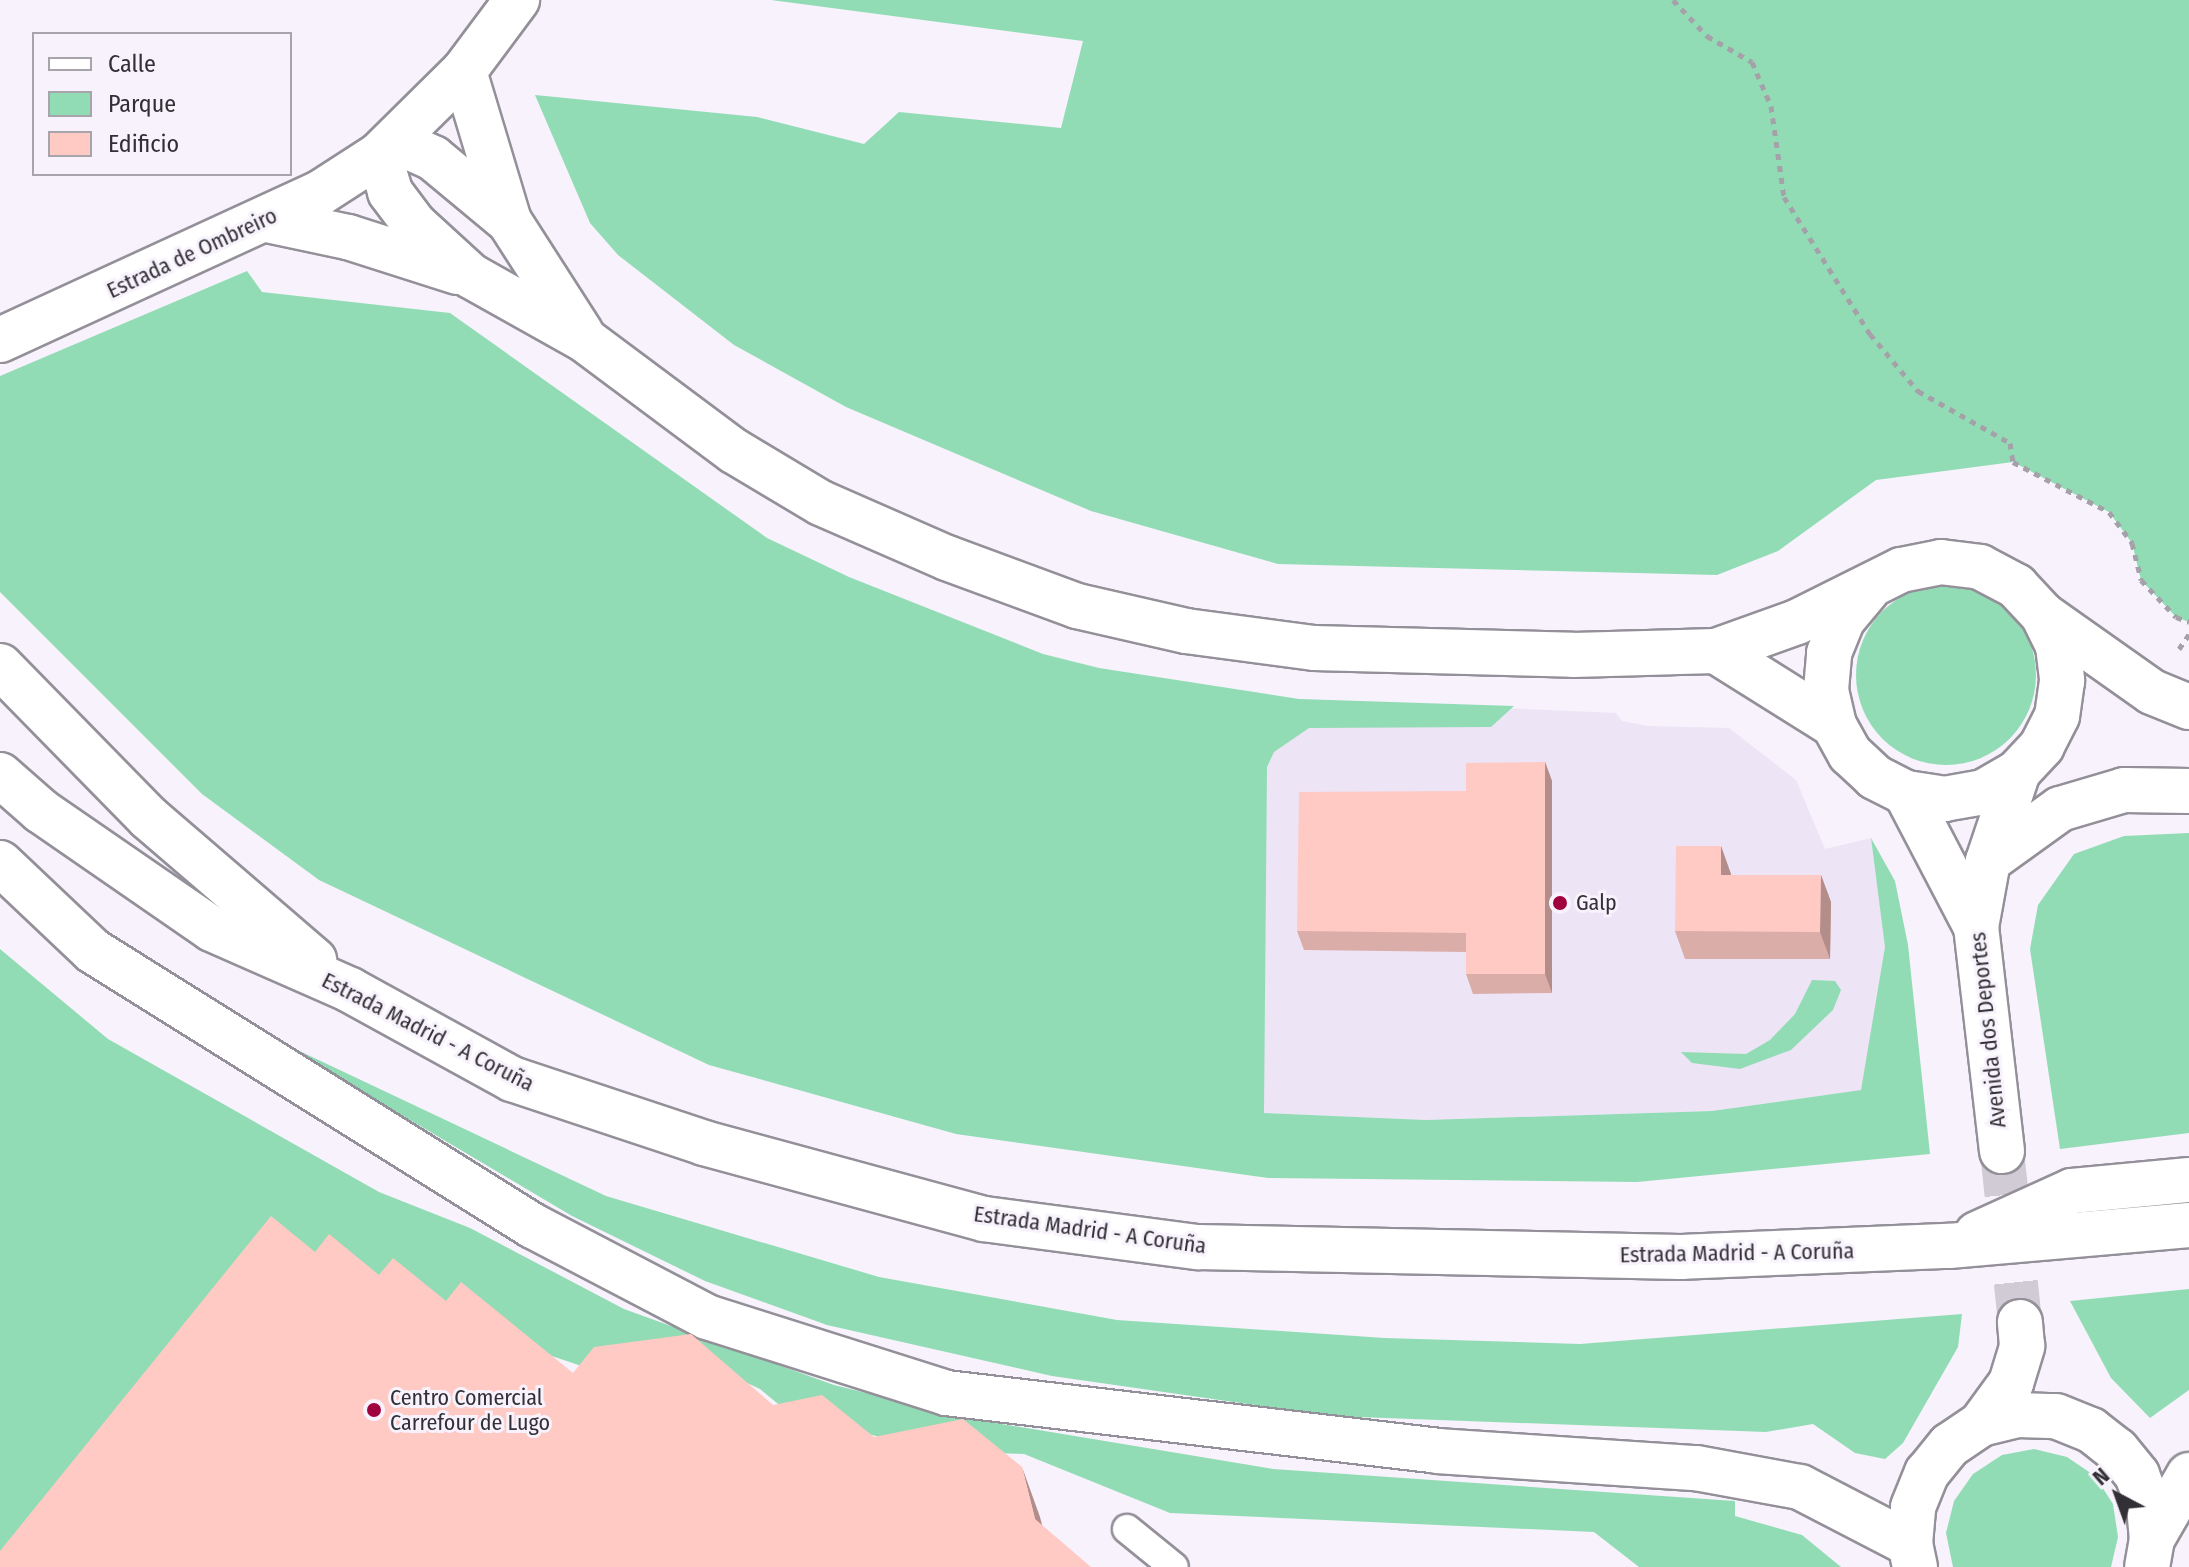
<!DOCTYPE html>
<html>
<head>
<meta charset="utf-8">
<style>
	body { margin:0 }
	#map { position:relative; width:2189px; height:1567px; overflow:hidden; background:#f7f2fc; font-family:"Fira Sans Condensed",sans-serif }
	div>[style] { position:absolute }
	.built>* { inset:0; background:#ede4f6 }
	.green>* { inset:0; background:#92dcb5 }
	.round { border-radius:50% }
	.secondary-tunnel>* { height:44px; margin-top:-22px; transform-origin:0; background:repeating-linear-gradient(90deg,#d0cbd4 0 44px,transparent 0 66px) }
	.path>* { height:5px; margin-top:-2.5px; transform-origin:0; background:repeating-linear-gradient(90deg,#a5a1a9 0 6px,transparent 0 12px) }
	.roads { filter:drop-shadow(2px 0 #949099) drop-shadow(-2px 0 #949099) drop-shadow(0 2px #949099) drop-shadow(0 -2px #949099) }
	.lane>* { height:28px; margin:-14px; padding:0 14px; transform-origin:14px; border-radius:14px; background:#fff }
	.street>* { height:44px; margin:-22px; padding:0 22px; transform-origin:22px; border-radius:22px; background:#fff }
	.secondary>* { height:44px; margin:-22px; padding:0 22px; transform-origin:22px; border-radius:22px; background:#fff }
	.highway>* { height:44px; margin:-22px; padding:0 22px; transform-origin:22px; border-radius:22px; background:#fff }
	.wall>* { inset:0; background:#dbada9 }
	.shaded-wall>* { inset:0; background:#b28d89 }
	.building>* { inset:0; background:#ffc9c4 }
	.dots>* { width:22px; height:22px; translate:-50% -50%; box-sizing:border-box; border:4px solid #f7f2fc; border-radius:50% }
	span { translate:-50% -50%; white-space:nowrap; text-align:center; line-height:1.15; -webkit-text-stroke:6px #f7f2fc; paint-order:stroke }
	.street-label { font-size:22px; color:#323034 }
	.poi-label { font-size:22px; color:#323034 }
	.left { translate:0 -50%; text-align:left }
	.legend { position:absolute; left:32px; top:32px; width:260px; height:144px; box-sizing:border-box; background:#f7f2fc; border:2px solid #a8a4ac; margin:0; padding:10px 14px; list-style:none; font-size:24px; color:#323034 }
	.legend li { display:flex; align-items:center; gap:16px; height:40px }
	.legend b { width:40px; border:2px solid #a8a4ac }
	.north { position:absolute; left:2077px; top:1455px; width:80px; height:80px; -webkit-text-stroke:6px #f7f2fc; paint-order:stroke; rotate:319deg; font-size:22px; font-weight:700; line-height:32px; text-align:center; color:#323034 }
	.north::after { content:''; display:block; margin:auto; width:28px; height:36px; background:#323034; clip-path:polygon(50% 0,100% 100%,50% 72%,0 100%) }
</style>
</head>
<body>
<div id="map">
	<div class="built">
		<div style="clip-path:polygon(1299px 699px,1616px 713px,1622px 721px,1648px 726px,1729px 728px,1796px 780px,1825px 849px,1871px 838px,1886px 947px,1861px 1090px,1712px 1111px,1426px 1120px,1264px 1113px,1250px 724px)"></div>
	</div>
	<div class="green">
		<div style="clip-path:polygon(771px 0,2189px 0,2189px 622px,2176px 617px,2141px 580px,2132px 543px,2109px 512px,2013px 462px,1876px 480px,1778px 551px,1717px 575px,1278px 564px,1091px 511px,846px 407px,734px 345px,618px 255px,590px 223px,535px 95px,757px 117px,864px 144px,899px 112px,1061px 128px,1083px 41px)"></div>
		<div style="clip-path:polygon(247px 271px,262px 292px,450px 313px,767px 538px,849px 577px,1043px 654px,1099px 668px,1299px 699px,1514px 706px,1491px 727px,1309px 728px,1274px 752px,1267px 767px,1264px 1113px,1426px 1120px,1712px 1111px,1861px 1090px,1885px 947px,1871px 838px,1895px 881px,1908px 945px,1930px 1154px,1637px 1182px,1268px 1178px,956px 1134px,709px 1065px,319px 880px,202px 794px,0 592px,0 376px)"></div>
		<div class="round" style="left:1856px;top:585px;width:180px;height:180px"></div>
		<div style="clip-path:polygon(2189px 833px,2189px 1133px,2060px 1149px,2030px 949px,2038px 905px,2074px 854px,2124px 836px)"></div>
		<div style="clip-path:polygon(0 949px,108px 1039px,379px 1192px,470px 1228px,624px 1309px,834px 1385px,972px 1419px,1273px 1469px,1735px 1501px,1735px 1516px,1802px 1535px,1841px 1567px,1639px 1567px,1594px 1532px,1170px 1513px,1024px 1454px,962px 1452px,894px 1441px,788px 1412px,760px 1389px,728px 1374px,611px 1376px,531px 1349px,0 1567px)"></div>
		<div style="clip-path:polygon(1812px 980px,1835px 981px,1841px 990px,1833px 1010px,1791px 1050px,1740px 1069px,1692px 1063px,1681px 1052px,1746px 1054px,1770px 1040px,1795px 1014px)"></div>
		<div style="clip-path:polygon(272px 1038px,606px 1196px,879px 1277px,1117px 1320px,1385px 1338px,1580px 1344px,1962px 1314px,1958px 1347px,1903px 1443px,1885px 1459px,1855px 1453px,1813px 1424px,1766px 1432px,1331px 1416px,1052px 1376px,827px 1325px,705px 1281px,572px 1216px)"></div>
		<div style="clip-path:polygon(2189px 1289px,2189px 1390px,2150px 1418px,2111px 1378px,2070px 1301px)"></div>
		<div style="clip-path:polygon(2034px 1449px,2067px 1457px,2095px 1476px,2113px 1504px,2118px 1537px,2111px 1567px,1953px 1567px,1946px 1533px,1954px 1501px,1973px 1474px,2002px 1455px)"></div>
	</div>
	<div class="secondary-tunnel">
		<div style="left:2002px;top:1151px;width:172px;rotate:84deg"></div>
	</div>
	<div class="path">
		<div style="left:1673px;top:0;width:50px;rotate:46.6deg"></div>
		<div style="left:1707px;top:36px;width:52px;rotate:30deg"></div>
		<div style="left:1752px;top:62px;width:48px;rotate:66.6deg"></div>
		<div style="left:1771px;top:106px;width:92px;rotate:81.9deg"></div>
		<div style="left:1784px;top:197px;width:162px;rotate:57.9deg"></div>
		<div style="left:1870px;top:334px;width:75px;rotate:49.9deg"></div>
		<div style="left:1918px;top:391px;width:106px;rotate:29.5deg"></div>
		<div style="left:2010px;top:443px;width:19px;rotate:81deg"></div>
		<div style="left:2013px;top:462px;width:108px;rotate:27.5deg"></div>
		<div style="left:2109px;top:512px;width:39px;rotate:53deg"></div>
		<div style="left:2132px;top:543px;width:38px;rotate:76deg"></div>
		<div style="left:2141px;top:580px;width:51px;rotate:46.6deg"></div>
		<div style="left:2176px;top:617px;width:14px;rotate:21deg"></div>
		<div style="left:2179px;top:649px;width:18px;rotate:-56deg"></div>
	</div>
	<div class="roads">
		<div class="lane">
			<div style="left:1127px;top:1529px;width:60px;rotate:39deg"></div>
		</div>
		<div class="street">
			<div style="left:464px;top:71px;width:89px;rotate:-53.3deg"></div>
			<div style="left:2152px;top:1539px;width:74px;rotate:-60deg"></div>
		</div>
		<div class="secondary">
			<div style="left:464px;top:71px;width:157px;rotate:73.3deg"></div>
			<div style="left:509px;top:221px;width:133px;rotate:57.3deg"></div>
			<div style="left:395px;top:141px;width:42px;rotate:24.1deg"></div>
			<div style="left:433px;top:158px;width:99px;rotate:39.7deg"></div>
			<div style="left:379px;top:155px;width:39px;rotate:73deg"></div>
			<div style="left:390px;top:192px;width:40px;rotate:53deg"></div>
			<div style="left:414px;top:224px;width:77px;rotate:42.4deg"></div>
			<div style="left:471px;top:276px;width:131px;rotate:29.3deg"></div>
			<div style="left:585px;top:340px;width:186px;rotate:36.7deg"></div>
			<div style="left:734px;top:451px;width:101px;rotate:30.9deg"></div>
			<div style="left:821px;top:503px;width:137px;rotate:23.6deg"></div>
			<div style="left:947px;top:558px;width:139px;rotate:20.3deg"></div>
			<div style="left:1077px;top:606px;width:112px;rotate:12.9deg"></div>
			<div style="left:1186px;top:631px;width:129px;rotate:7.6deg"></div>
			<div style="left:1314px;top:648px;width:259px;rotate:1.5deg"></div>
			<div style="left:1573px;top:655px;width:143px;rotate:-1.6deg"></div>
			<div style="left:1716px;top:651px;width:139px;rotate:32.1deg"></div>
			<div style="left:267px;top:220px;width:83px;rotate:11.9deg"></div>
			<div style="left:348px;top:237px;width:115px;rotate:17.7deg"></div>
			<div style="left:0;top:340px;width:352px;rotate:-24.7deg"></div>
			<div style="left:320px;top:193px;width:70px;rotate:-32.8deg"></div>
			<div style="left:379px;top:155px;width:120px;rotate:-44.7deg"></div>
			<div style="left:1716px;top:651px;width:86px;rotate:-19.7deg"></div>
			<div style="left:1797px;top:622px;width:116px;rotate:-26.6deg"></div>
			<div style="left:1901px;top:570px;width:41px;rotate:-11.3deg"></div>
			<div style="left:1941px;top:562px;width:39px;rotate:7deg"></div>
			<div style="left:1980px;top:567px;width:41px;rotate:27.8deg"></div>
			<div style="left:2016px;top:586px;width:40px;rotate:47deg"></div>
			<div style="left:2043px;top:615px;width:34px;rotate:64deg"></div>
			<div style="left:2058px;top:646px;width:35px;rotate:83deg"></div>
			<div style="left:2062px;top:681px;width:35px;rotate:98deg"></div>
			<div style="left:2057px;top:716px;width:34px;rotate:117deg"></div>
			<div style="left:2042px;top:746px;width:35px;rotate:133deg"></div>
			<div style="left:2018px;top:772px;width:39px;rotate:150deg"></div>
			<div style="left:1984px;top:792px;width:40px;rotate:170deg"></div>
			<div style="left:1945px;top:799px;width:39px;rotate:-171deg"></div>
			<div style="left:1906px;top:793px;width:35px;rotate:-153deg"></div>
			<div style="left:1875px;top:777px;width:34px;rotate:-137deg"></div>
			<div style="left:1850px;top:754px;width:33px;rotate:-119deg"></div>
			<div style="left:1834px;top:725px;width:36px;rotate:-103deg"></div>
			<div style="left:1826px;top:690px;width:37px;rotate:-85deg"></div>
			<div style="left:1829px;top:653px;width:37px;rotate:-68deg"></div>
			<div style="left:1843px;top:619px;width:38px;rotate:-50deg"></div>
			<div style="left:1906px;top:793px;width:151px;rotate:62.4deg"></div>
			<div style="left:2002px;top:1151px;width:226px;rotate:-96.6deg"></div>
			<div style="left:1976px;top:927px;width:67px;rotate:-79.7deg"></div>
			<div style="left:1988px;top:861px;width:94px;rotate:-71.4deg"></div>
			<div style="left:1981px;top:1424px;width:51px;rotate:-53.8deg"></div>
			<div style="left:2011px;top:1383px;width:39px;rotate:-73deg"></div>
			<div style="left:2022px;top:1346px;width:24px;rotate:-95deg"></div>
			<div style="left:1915px;top:1567px;width:24px;rotate:-102deg"></div>
			<div style="left:1910px;top:1544px;width:37px;rotate:-85deg"></div>
			<div style="left:1913px;top:1507px;width:37px;rotate:-68deg"></div>
			<div style="left:1927px;top:1473px;width:36px;rotate:-51deg"></div>
			<div style="left:1950px;top:1445px;width:37px;rotate:-34deg"></div>
			<div style="left:1981px;top:1424px;width:38px;rotate:-14deg"></div>
			<div style="left:2018px;top:1415px;width:38px;rotate:2deg"></div>
			<div style="left:2056px;top:1416px;width:38px;rotate:22deg"></div>
			<div style="left:2091px;top:1430px;width:33px;rotate:38deg"></div>
			<div style="left:2117px;top:1450px;width:32px;rotate:51deg"></div>
			<div style="left:2137px;top:1475px;width:33px;rotate:69deg"></div>
			<div style="left:2149px;top:1506px;width:33px;rotate:85deg"></div>
			<div style="left:2152px;top:1539px;width:28px;rotate:100deg"></div>
		</div>
		<div class="highway">
			<div style="left:2043px;top:615px;width:133px;rotate:35.2deg"></div>
			<div style="left:2152px;top:692px;width:40px;rotate:22deg"></div>
			<div style="left:0;top:666px;width:213px;rotate:45.6deg"></div>
			<div style="left:149px;top:818px;width:218px;rotate:40.7deg"></div>
			<div style="left:0;top:775px;width:55px;rotate:41.3deg"></div>
			<div style="left:41px;top:811px;width:208px;rotate:34.6deg"></div>
			<div style="left:212px;top:929px;width:151px;rotate:23.8deg"></div>
			<div style="left:350px;top:990px;width:185px;rotate:28.8deg"></div>
			<div style="left:512px;top:1079px;width:202px;rotate:18.4deg"></div>
			<div style="left:704px;top:1143px;width:290px;rotate:15.2deg"></div>
			<div style="left:984px;top:1219px;width:216px;rotate:7.5deg"></div>
			<div style="left:1198px;top:1247px;width:483px;rotate:1.2deg"></div>
			<div style="left:1681px;top:1257px;width:268px;rotate:-2.4deg"></div>
			<div style="left:1949px;top:1246px;width:241px;rotate:-5deg"></div>
			<div style="left:1988px;top:861px;width:89px;rotate:-35.8deg"></div>
			<div style="left:2060px;top:809px;width:67px;rotate:-16.5deg"></div>
			<div style="left:2124px;top:790px;width:65px;rotate:0.9deg"></div>
			<div style="left:0;top:863px;width:128px;rotate:43.4deg"></div>
			<div style="left:93px;top:951px;width:519px;rotate:32.01deg"></div>
			<div style="left:533px;top:1226px;width:196px;rotate:27.6deg"></div>
			<div style="left:707px;top:1317px;width:251px;rotate:17.6deg"></div>
			<div style="left:946px;top:1393px;width:494px;rotate:6.7deg"></div>
			<div style="left:1437px;top:1451px;width:260px;rotate:3.8deg"></div>
			<div style="left:1696px;top:1468px;width:106px;rotate:10.4deg"></div>
			<div style="left:1800px;top:1487px;width:124px;rotate:27.4deg"></div>
			<div style="left:1977px;top:1234px;width:104px;rotate:-24.4deg"></div>
			<div style="left:2072px;top:1191px;width:118px;rotate:-5.4deg"></div>
		</div>
	</div>
	<div class="wall">
		<div style="clip-path:polygon(1545px 762px,1552px 781px,1552px 993px,1473px 994px,1466px 974px,1466px 952px,1304px 950px,1297px 931px,1466px 791px)"></div>
		<div style="clip-path:polygon(1721px 846px,1731px 875px,1821px 875px,1831px 902px,1830px 959px,1685px 959px,1675px 931px)"></div>
	</div>
	<div class="shaded-wall">
		<div style="clip-path:polygon(1545px 762px,1552px 781px,1552px 993px,1545px 974px)"></div>
		<div style="clip-path:polygon(1721px 846px,1731px 874px,1731px 902px,1721px 875px)"></div>
		<div style="clip-path:polygon(1821px 875px,1831px 902px,1830px 959px,1820px 932px)"></div>
		<div style="clip-path:polygon(1022px 1467px,1040px 1517px,1053px 1567px,1035px 1519px)"></div>
	</div>
	<div class="building">
		<div style="clip-path:polygon(1545px 762px,1545px 974px,1466px 974px,1466px 933px,1297px 931px,1299px 792px,1466px 791px,1466px 763px)"></div>
		<div style="clip-path:polygon(1676px 846px,1721px 846px,1721px 875px,1821px 875px,1820px 932px,1675px 931px)"></div>
		<div style="clip-path:polygon(271px 1216px,315px 1252px,329px 1234px,379px 1275px,393px 1258px,446px 1301px,461px 1282px,573px 1373px,594px 1347px,691px 1334px,773px 1405px,822px 1395px,874px 1437px,963px 1419px,1022px 1467px,1035px 1519px,1091px 1567px,0 1567px,0 1551px)"></div>
	</div>
	<div class="dots">
		<div style="left:1560px;top:903px;background:#a0003c"></div>
		<div style="left:374px;top:1410px;background:#a0003c"></div>
	</div>
	<div class="street-label">
		<span style="left:192px;top:253px;rotate:-25deg">Estrada de Ombreiro</span>
		<span style="left:1988px;top:1030px;rotate:-96deg">Avenida dos Deportes</span>
		<span style="left:428px;top:1032px;rotate:27deg">Estrada Madrid - A Coruña</span>
		<span style="left:1090px;top:1230px;rotate:8deg">Estrada Madrid - A Coruña</span>
		<span style="left:1737px;top:1253px;rotate:-1deg">Estrada Madrid - A Coruña</span>
	</div>
	<div class="poi-label">
		<span class="left" style="left:1576px;top:903px">Galp</span>
		<span class="left" style="left:390px;top:1410px">Centro Comercial<br>Carrefour de Lugo</span>
	</div>
	<ul class="legend">
	<li><b style="height:10px;background:#fff"></b>Calle</li>
	<li><b style="height:22px;background:#92dcb5"></b>Parque</li>
	<li><b style="height:22px;background:#ffc9c4"></b>Edificio</li>
	</ul>
	<div class="north">N</div>
</div>
</body>
</html>
